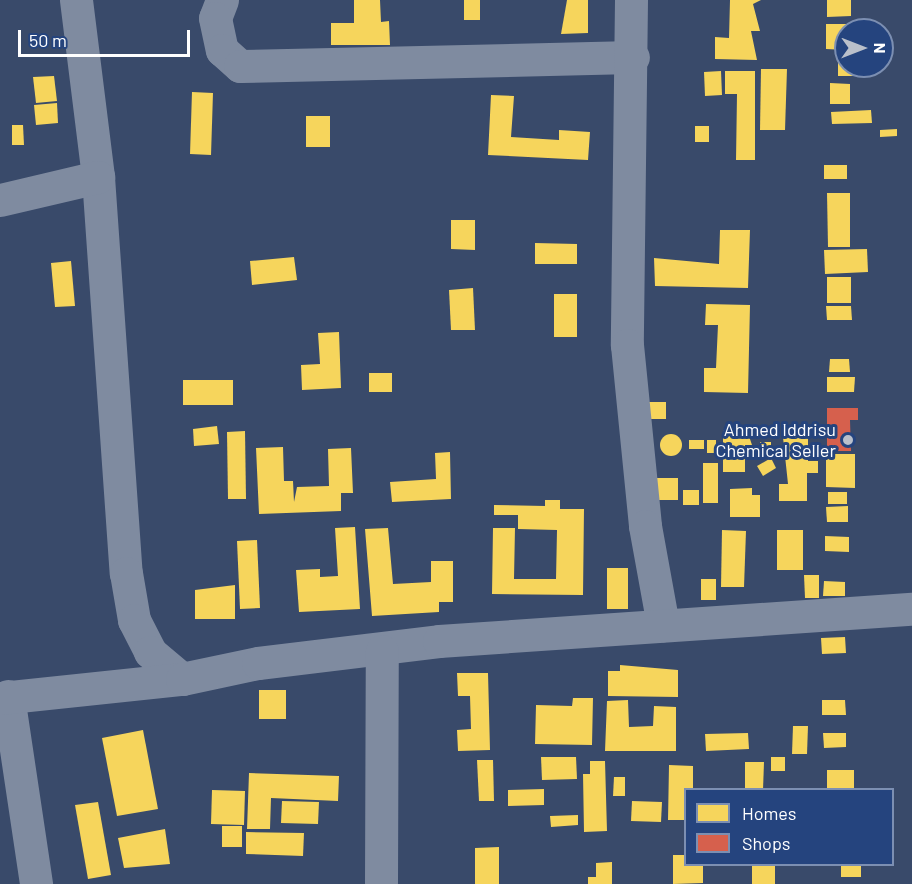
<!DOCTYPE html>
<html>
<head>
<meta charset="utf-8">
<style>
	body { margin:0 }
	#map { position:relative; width:912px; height:884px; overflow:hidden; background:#394a6a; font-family:Barlow,sans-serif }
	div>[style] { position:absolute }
	.homes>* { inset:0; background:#f6d55c }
	.round { border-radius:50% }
	.shops>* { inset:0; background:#d6604d }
	.minor>* { height:33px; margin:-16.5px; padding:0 16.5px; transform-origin:16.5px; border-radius:16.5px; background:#7f8ba0 }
	.dots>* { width:16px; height:16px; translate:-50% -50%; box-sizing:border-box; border:3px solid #25447e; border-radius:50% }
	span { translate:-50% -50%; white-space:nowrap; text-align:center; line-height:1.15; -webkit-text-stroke:6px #25447e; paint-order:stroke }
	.poi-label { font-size:18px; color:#fff }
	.right { translate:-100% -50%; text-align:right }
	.legend { position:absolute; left:684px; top:788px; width:210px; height:78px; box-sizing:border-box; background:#25447e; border:2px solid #7c8fb2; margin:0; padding:8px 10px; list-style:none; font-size:18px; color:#fff }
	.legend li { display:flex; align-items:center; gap:12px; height:30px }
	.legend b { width:30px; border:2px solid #7c8fb2 }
	.north { position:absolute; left:834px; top:18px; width:60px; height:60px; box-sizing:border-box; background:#25447e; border:2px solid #7c8fb2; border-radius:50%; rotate:90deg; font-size:16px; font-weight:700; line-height:24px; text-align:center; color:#fff }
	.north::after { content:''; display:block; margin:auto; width:21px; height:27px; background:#bac0cb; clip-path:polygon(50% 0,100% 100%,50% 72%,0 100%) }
	.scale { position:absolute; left:18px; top:30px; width:172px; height:27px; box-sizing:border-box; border:3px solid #fff; border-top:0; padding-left:8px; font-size:18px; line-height:21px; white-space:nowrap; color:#fff; -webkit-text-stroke:4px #25447e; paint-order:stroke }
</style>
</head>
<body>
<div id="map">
	<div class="homes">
		<div style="clip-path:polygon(354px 0,380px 0,381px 22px,389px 21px,390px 45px,331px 45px,331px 23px,354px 23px)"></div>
		<div style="clip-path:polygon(464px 0,480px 0,480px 20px,464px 20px)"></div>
		<div style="clip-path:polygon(567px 0,588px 0,588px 33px,561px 34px)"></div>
		<div style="clip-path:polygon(730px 0,761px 0,753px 4px,760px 31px,751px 31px,757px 60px,715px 59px,715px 37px,729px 38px)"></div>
		<div style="clip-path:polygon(827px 0,851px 0,851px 16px,827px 17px)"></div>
		<div style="clip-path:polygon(826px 24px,854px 24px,854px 30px,846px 30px,846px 50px,826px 49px)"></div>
		<div style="clip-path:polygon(838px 63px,856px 66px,856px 76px,838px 76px)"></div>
		<div style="clip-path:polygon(761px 69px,787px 69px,785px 130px,760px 130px)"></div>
		<div style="clip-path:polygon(721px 71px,722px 95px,705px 96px,704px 72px)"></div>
		<div style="clip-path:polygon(725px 71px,755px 71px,755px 160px,736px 160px,737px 94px,725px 94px)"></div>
		<div style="clip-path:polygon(54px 76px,57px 101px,36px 103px,33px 77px)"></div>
		<div style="clip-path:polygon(830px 83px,850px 84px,850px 104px,830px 104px)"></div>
		<div style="clip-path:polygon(192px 92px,213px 93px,211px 155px,190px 154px)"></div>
		<div style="clip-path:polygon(491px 95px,514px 96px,511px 137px,559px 140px,559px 130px,590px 132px,588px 160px,488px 155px)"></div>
		<div style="clip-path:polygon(57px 103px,58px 123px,36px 125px,34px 105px)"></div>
		<div style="clip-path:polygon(871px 110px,872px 123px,832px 124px,831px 112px)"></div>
		<div style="clip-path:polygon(306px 116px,330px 116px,330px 147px,306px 147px)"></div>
		<div style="clip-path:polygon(12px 125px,23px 125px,24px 145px,12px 145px)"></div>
		<div style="clip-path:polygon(695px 126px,709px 126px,709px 142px,695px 142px)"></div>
		<div style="clip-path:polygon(897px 129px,897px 136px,880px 137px,880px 130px)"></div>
		<div style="clip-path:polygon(824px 165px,847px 165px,847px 179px,824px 179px)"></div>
		<div style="clip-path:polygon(827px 193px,850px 193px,850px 247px,828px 247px)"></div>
		<div style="clip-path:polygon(451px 220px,475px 220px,475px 250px,451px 249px)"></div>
		<div style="clip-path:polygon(720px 230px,750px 230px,748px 288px,655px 286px,654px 258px,719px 264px)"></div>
		<div style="clip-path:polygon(535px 243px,577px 244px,577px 264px,535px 264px)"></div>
		<div style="clip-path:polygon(867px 249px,868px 272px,825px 274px,824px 250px)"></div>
		<div style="clip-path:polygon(294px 257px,297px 280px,252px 285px,250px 261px)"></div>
		<div style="clip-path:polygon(71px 261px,75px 306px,55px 307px,51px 263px)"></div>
		<div style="clip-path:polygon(827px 277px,851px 277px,851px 303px,827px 303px)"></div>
		<div style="clip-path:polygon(473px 288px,475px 330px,451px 330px,449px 290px)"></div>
		<div style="clip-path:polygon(554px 294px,577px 294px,577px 337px,554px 337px)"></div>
		<div style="clip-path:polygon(706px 304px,750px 305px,748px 393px,704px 392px,704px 368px,716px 368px,718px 325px,705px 325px)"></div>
		<div style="clip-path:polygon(826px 306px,851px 306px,852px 320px,827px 320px)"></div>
		<div style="clip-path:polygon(339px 332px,341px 388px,302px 390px,301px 365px,320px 364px,318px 333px)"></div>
		<div style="clip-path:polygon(830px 359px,849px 359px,850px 372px,829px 372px)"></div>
		<div style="clip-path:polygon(369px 373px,392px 373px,392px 392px,369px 392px)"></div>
		<div style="clip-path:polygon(827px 377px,855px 377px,854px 392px,827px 392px)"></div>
		<div style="clip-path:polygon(183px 380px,233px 380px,233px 405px,183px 405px)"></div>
		<div style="clip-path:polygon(643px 402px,666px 402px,666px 419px,643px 419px)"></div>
		<div style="clip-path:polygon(217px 426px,219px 444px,194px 446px,193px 429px)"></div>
		<div style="clip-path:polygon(782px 428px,808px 428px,808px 461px,818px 461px,818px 473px,807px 473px,807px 501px,779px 501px,779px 484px,788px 484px)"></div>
		<div style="clip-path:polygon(723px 430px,747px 430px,752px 445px,745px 445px,745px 472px,723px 472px)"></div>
		<div style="clip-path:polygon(245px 431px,246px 499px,228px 499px,227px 432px)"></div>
		<div class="round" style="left:660px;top:434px;width:22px;height:22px"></div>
		<div style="clip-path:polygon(689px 440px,704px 440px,704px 449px,689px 449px)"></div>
		<div style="clip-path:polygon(707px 440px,716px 440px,716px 453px,707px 453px)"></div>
		<div style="clip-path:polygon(760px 442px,771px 442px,771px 451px,760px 451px)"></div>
		<div style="clip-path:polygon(283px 447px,284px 481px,293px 481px,294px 502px,297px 487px,329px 486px,328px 449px,351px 448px,353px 493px,341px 493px,341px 511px,259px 514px,256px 448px)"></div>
		<div style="clip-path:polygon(450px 452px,451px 499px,392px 502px,390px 482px,436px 479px,435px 453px)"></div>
		<div style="clip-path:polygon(826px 454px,855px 454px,855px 488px,826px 487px)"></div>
		<div style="clip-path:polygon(771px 458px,776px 468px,763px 476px,757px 466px)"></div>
		<div style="clip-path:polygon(703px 463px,718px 463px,718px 503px,703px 503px)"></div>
		<div style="clip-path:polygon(647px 478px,678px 478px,678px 500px,647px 500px)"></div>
		<div style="clip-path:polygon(752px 488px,752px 495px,760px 495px,760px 517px,730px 517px,730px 489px)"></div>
		<div style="clip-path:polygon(683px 490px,699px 490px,699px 505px,683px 505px)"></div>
		<div style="clip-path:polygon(828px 492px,847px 492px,847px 504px,828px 504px)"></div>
		<div style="clip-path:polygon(545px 500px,560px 500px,560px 509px,584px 509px,583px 595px,492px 594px,493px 528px,515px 528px,514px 579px,556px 579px,557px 530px,518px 529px,518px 515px,494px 515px,494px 505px,545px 506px)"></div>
		<div style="clip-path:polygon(848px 506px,848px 522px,827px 522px,826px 507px)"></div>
		<div style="clip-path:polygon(355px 527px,360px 609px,299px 612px,296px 570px,320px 569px,320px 577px,338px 576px,335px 528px)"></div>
		<div style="clip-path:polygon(388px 528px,393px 584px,431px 582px,431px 561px,453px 561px,453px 602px,439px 602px,439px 612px,372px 616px,365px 529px)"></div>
		<div style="clip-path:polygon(722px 530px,746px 531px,744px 587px,721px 587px)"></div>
		<div style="clip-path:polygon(777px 530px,803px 530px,803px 570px,777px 570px)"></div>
		<div style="clip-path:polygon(825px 536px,849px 537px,849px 552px,825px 551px)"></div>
		<div style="clip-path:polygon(257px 540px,260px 608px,240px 609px,237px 541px)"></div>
		<div style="clip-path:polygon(607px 568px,628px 568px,628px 609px,607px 609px)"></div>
		<div style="clip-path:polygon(804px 575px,819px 575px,819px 598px,805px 598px)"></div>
		<div style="clip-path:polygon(701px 579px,716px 579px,716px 600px,701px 600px)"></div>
		<div style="clip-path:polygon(824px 581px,845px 582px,845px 596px,823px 596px)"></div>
		<div style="clip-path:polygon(235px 585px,235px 619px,195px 619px,195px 590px)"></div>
		<div style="clip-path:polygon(845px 637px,846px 653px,822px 654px,821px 638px)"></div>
		<div style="clip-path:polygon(620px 665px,678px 670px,678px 697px,608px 696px,608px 671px,620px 671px)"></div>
		<div style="clip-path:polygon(457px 673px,488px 673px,490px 750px,458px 751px,457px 730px,471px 729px,470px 696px,458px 696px)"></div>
		<div style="clip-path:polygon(259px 690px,286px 690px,286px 719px,259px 719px)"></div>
		<div style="clip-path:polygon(573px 698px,593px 698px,592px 745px,535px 744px,536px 705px,572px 706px)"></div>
		<div style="clip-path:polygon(628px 700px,629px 727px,653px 726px,654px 706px,676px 707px,676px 751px,605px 751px,607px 701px)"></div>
		<div style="clip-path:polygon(822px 700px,845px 700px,846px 715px,822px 715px)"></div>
		<div style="clip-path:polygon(793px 726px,808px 726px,807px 754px,792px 754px)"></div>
		<div style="clip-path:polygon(143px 730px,158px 809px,117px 816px,102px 738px)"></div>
		<div style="clip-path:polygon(748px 733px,749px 749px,706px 751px,705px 734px)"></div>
		<div style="clip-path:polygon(823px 733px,846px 733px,846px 747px,824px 748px)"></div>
		<div style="clip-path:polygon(541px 757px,576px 757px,577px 779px,542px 780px)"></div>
		<div style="clip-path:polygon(771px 757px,785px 757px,785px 771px,771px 771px)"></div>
		<div style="clip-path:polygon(477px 760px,493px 760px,494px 801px,479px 801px)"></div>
		<div style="clip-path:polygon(590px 761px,605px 761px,607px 831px,584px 832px,583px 774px,590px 774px)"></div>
		<div style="clip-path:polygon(745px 762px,764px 762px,763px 790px,745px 790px)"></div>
		<div style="clip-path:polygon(669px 765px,693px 766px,693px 790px,686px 790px,686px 820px,668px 820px)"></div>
		<div style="clip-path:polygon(827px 770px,854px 770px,854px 790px,827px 790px)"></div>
		<div style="clip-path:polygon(249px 773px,339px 776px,338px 801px,271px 798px,270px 829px,247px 829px)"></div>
		<div style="clip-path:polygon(614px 777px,625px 777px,625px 796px,613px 796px)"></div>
		<div style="clip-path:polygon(544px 789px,544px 805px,508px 806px,508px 790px)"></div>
		<div style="clip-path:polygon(212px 790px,245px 791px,244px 825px,211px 824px)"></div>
		<div style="clip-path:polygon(282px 801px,319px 802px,318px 824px,281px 823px)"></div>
		<div style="clip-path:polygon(632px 801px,662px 802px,661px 822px,631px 821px)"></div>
		<div style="clip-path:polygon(98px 802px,111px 875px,88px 879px,75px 805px)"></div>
		<div style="clip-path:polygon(578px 815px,578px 825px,551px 827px,550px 816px)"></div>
		<div style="clip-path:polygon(222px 826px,242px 826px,242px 847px,222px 847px)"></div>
		<div style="clip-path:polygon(165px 829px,170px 864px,124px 868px,118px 838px)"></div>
		<div style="clip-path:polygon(246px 832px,304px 833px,303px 856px,246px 854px)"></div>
		<div style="clip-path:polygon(499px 847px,499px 884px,475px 884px,475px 848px)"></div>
		<div style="clip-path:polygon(673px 855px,686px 855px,686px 864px,703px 864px,703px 883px,673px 884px)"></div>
		<div style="clip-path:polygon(612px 862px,612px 884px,588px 884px,588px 877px,596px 877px,596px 863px)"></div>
		<div style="clip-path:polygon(752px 864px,775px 864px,775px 884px,752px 884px)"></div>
		<div style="clip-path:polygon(841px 864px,861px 864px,861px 877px,841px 877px)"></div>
	</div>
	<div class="shops">
		<div style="clip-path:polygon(827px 408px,858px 408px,858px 420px,850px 420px,851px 451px,827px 451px)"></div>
	</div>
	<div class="minor">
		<div style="left:76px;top:0;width:178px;rotate:82.9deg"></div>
		<div style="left:98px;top:177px;width:397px;rotate:86deg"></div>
		<div style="left:126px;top:573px;width:48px;rotate:80.3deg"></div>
		<div style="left:134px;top:620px;width:36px;rotate:63deg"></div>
		<div style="left:150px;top:652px;width:42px;rotate:40.2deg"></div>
		<div style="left:222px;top:0;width:19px;rotate:111deg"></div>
		<div style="left:215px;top:18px;width:33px;rotate:78deg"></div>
		<div style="left:222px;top:50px;width:24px;rotate:42deg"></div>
		<div style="left:240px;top:66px;width:393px;rotate:-1.3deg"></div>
		<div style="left:631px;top:0;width:345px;rotate:90.7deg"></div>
		<div style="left:627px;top:345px;width:182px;rotate:84.3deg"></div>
		<div style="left:645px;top:526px;width:101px;rotate:79.7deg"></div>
		<div style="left:0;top:200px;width:101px;rotate:-13.2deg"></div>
		<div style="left:8px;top:696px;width:190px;rotate:81.5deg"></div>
		<div style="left:0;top:698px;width:183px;rotate:-6deg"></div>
		<div style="left:182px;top:679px;width:78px;rotate:-11.9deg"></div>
		<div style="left:258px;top:663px;width:182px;rotate:-6.9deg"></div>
		<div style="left:439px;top:641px;width:474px;rotate:-3.9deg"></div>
		<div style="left:381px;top:884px;width:233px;rotate:-89.8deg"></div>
	</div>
	<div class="dots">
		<div style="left:848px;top:440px;background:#bac0cb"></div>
	</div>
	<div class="poi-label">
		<span class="right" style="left:836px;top:440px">Ahmed Iddrisu<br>Chemical Seller</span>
	</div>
	<ul class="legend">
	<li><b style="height:16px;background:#f6d55c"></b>Homes</li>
	<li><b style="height:16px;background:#d6604d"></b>Shops</li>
	</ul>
	<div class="north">N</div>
	<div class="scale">50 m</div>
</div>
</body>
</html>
